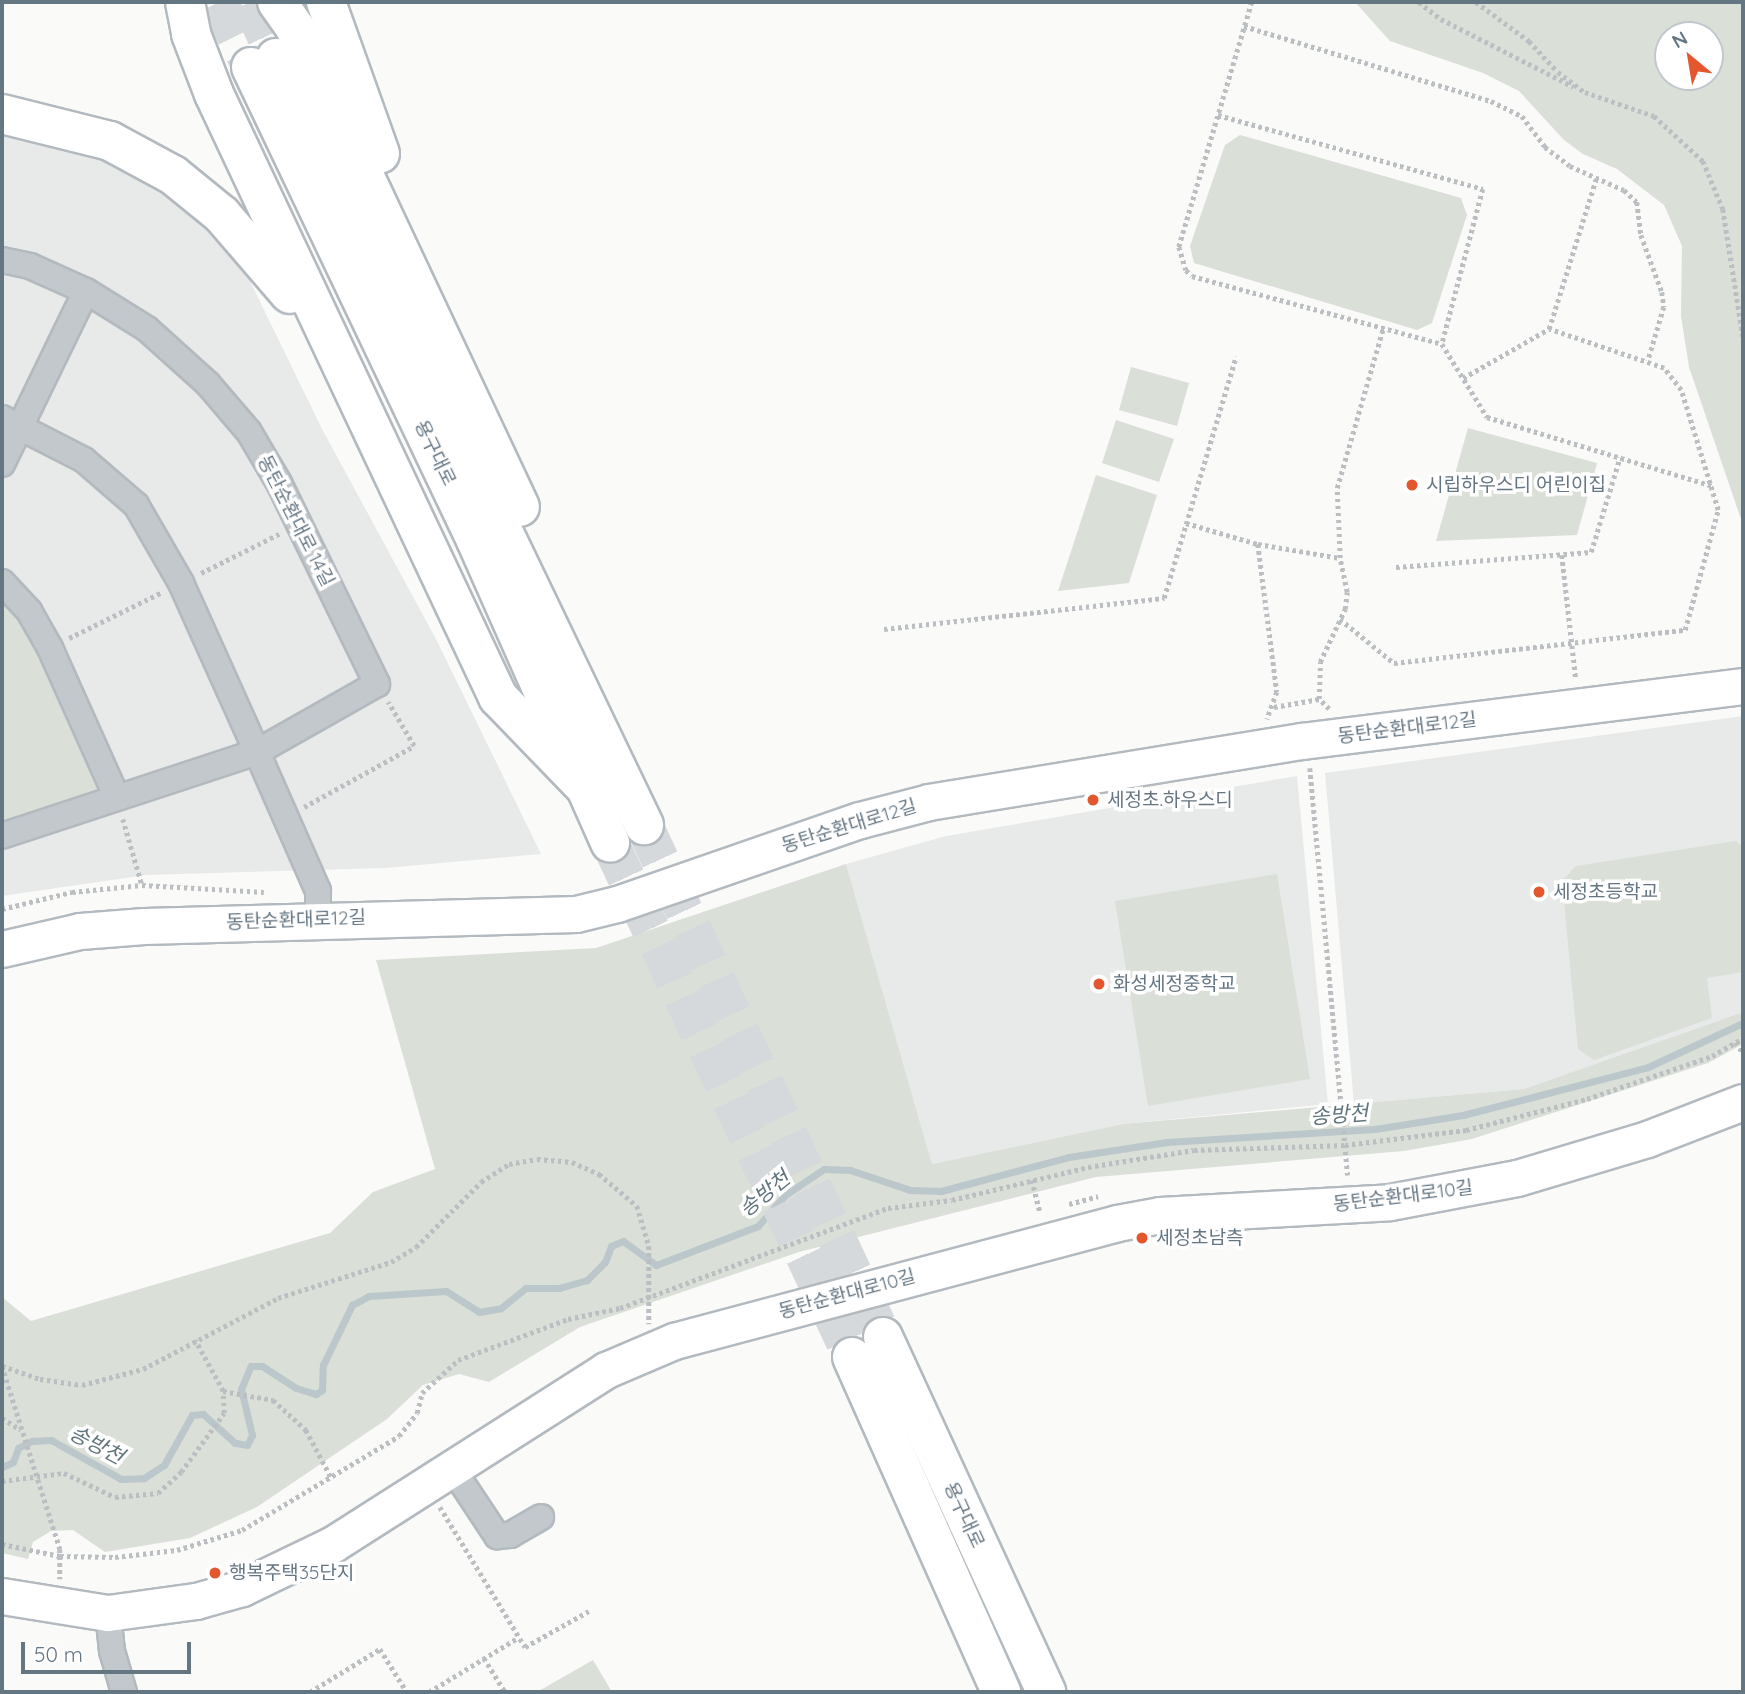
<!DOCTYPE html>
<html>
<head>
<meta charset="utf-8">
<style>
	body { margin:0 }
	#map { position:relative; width:1745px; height:1694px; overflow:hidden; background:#fafaf8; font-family:Quicksand,"Noto Sans KR",sans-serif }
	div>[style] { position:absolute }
	.built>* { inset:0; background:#e8e9e9 }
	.green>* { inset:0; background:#dadfd7 }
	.stream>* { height:7px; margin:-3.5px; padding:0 3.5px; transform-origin:3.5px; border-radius:3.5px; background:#bbc7cb }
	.highway-tunnel>* { height:38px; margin-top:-19px; transform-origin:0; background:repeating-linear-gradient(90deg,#d5d9db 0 38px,transparent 0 57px) }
	.path>* { height:4.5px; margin-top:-2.25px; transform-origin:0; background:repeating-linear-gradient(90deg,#bbbfc2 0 3.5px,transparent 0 7px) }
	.roads { filter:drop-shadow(2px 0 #b3babf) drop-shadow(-2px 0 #b3babf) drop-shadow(0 2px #b3babf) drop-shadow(0 -2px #b3babf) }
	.street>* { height:24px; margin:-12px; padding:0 12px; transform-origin:12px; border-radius:12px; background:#c3c8cc }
	.secondary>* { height:35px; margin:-17.5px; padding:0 17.5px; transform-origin:17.5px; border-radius:17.5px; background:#fff }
	.highway>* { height:38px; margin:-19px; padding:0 19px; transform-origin:19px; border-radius:19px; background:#fff }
	.dots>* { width:19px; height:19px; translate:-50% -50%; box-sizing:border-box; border:4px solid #fff; border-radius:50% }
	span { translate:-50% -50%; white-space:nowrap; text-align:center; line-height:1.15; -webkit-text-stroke:7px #fff; paint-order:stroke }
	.street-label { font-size:19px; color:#657683 }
	.poi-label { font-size:19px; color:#657683 }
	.left { translate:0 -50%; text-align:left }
	.water-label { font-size:21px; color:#60757c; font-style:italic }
	.frame { position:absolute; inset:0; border:4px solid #657683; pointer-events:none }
	.north { position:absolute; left:1654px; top:21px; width:70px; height:70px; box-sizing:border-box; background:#fff; border:2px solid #c1c8cd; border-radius:50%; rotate:330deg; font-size:19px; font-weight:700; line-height:28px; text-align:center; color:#657683 }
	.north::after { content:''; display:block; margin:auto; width:24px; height:32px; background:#e4572e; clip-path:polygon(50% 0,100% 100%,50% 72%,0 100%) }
	.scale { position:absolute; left:21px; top:1642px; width:170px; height:32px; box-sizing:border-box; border:4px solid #657683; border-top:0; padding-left:9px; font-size:21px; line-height:24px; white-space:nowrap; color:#657683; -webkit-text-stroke:5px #fff; paint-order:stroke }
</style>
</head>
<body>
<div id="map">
	<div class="built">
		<div style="clip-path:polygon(2px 136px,89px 152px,195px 211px,249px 279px,322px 429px,436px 639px,541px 854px,385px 868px,146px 875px,2px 896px)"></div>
		<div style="clip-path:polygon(1743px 716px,1743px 1012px,1524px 1089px,1354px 1104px,1325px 773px)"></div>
		<div style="clip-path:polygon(1297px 776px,1328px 1104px,1123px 1124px,932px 1164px,846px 864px,946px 836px)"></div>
	</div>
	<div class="green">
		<div style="clip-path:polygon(evenodd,1355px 2px,1743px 2px,1743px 525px,1689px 367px,1681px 316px,1682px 246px,1664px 205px,1617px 169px,1583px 154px,1564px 140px,1519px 91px,1483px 73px,1390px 41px,1355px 2px,1668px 35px,1710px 35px,1710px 77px,1668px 77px,1668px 35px)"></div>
		<div style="clip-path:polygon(1240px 135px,1461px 198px,1467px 215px,1432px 323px,1417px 330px,1194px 263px,1190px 246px,1225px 145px)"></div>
		<div style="clip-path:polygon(1131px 367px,1189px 383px,1177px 426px,1119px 410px)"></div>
		<div style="clip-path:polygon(1116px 420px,1174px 439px,1159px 482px,1102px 463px)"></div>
		<div style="clip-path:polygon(1468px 428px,1597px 463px,1577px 535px,1436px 541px)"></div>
		<div style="clip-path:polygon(1096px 475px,1157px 495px,1129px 583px,1058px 591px)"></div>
		<div style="clip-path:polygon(2px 582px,117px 798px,2px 836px)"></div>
		<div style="clip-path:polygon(1736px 841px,1743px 847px,1743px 972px,1707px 978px,1712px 1018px,1594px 1060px,1578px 1049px,1562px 881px,1576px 866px)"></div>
		<div style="clip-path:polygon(846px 864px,932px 1164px,1123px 1124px,1524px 1089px,1743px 1012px,1743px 1044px,1708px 1063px,1472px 1139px,1404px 1151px,1096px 1177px,799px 1252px,580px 1327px,489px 1382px,459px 1374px,423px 1385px,387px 1419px,257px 1507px,190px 1538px,105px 1552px,73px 1530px,51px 1531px,33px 1542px,28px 1559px,2px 1553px,2px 1297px,31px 1321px,330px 1233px,373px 1192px,435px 1169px,376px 960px,596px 948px)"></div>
		<div style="clip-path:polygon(1277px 874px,1310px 1079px,1148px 1106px,1115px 901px)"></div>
		<div style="clip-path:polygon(593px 1660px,612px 1692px,537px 1692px)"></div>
	</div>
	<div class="stream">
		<div style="left:2px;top:1467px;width:12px;rotate:-24deg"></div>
		<div style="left:13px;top:1462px;width:15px;rotate:-70deg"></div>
		<div style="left:18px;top:1448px;width:16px;rotate:-27deg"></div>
		<div style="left:32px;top:1441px;width:19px;rotate:-3deg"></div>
		<div style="left:51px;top:1440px;width:80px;rotate:29.1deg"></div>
		<div style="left:121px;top:1479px;width:23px;rotate:-2deg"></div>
		<div style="left:144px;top:1478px;width:24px;rotate:-33deg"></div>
		<div style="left:164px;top:1465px;width:57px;rotate:-60.8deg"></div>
		<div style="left:192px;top:1415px;width:11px;rotate:-5deg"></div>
		<div style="left:203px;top:1414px;width:43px;rotate:42.2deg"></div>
		<div style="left:235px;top:1443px;width:12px;rotate:9deg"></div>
		<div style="left:247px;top:1445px;width:11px;rotate:-63deg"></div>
		<div style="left:252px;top:1435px;width:47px;rotate:-103.4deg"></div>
		<div style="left:241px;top:1389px;width:25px;rotate:-67deg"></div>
		<div style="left:251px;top:1366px;width:11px"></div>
		<div style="left:262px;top:1366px;width:40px;rotate:32.9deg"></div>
		<div style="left:296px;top:1388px;width:21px;rotate:17deg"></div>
		<div style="left:316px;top:1394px;width:7px;rotate:-34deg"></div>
		<div style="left:322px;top:1390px;width:25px;rotate:-88deg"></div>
		<div style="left:323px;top:1365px;width:67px;rotate:-64.2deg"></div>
		<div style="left:352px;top:1305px;width:19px;rotate:-28deg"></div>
		<div style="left:369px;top:1296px;width:77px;rotate:-3.7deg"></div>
		<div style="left:446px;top:1291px;width:39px;rotate:32deg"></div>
		<div style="left:479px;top:1312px;width:22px;rotate:-10deg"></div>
		<div style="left:501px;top:1308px;width:32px;rotate:-39deg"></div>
		<div style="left:526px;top:1288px;width:33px"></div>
		<div style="left:559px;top:1288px;width:29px;rotate:-16deg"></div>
		<div style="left:587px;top:1280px;width:25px;rotate:-45deg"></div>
		<div style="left:605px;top:1262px;width:17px;rotate:-69deg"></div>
		<div style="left:611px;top:1246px;width:13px;rotate:-23deg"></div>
		<div style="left:623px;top:1241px;width:41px;rotate:36deg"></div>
		<div style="left:656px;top:1265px;width:109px;rotate:-20.9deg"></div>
		<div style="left:758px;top:1226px;width:41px;rotate:-48.9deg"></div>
		<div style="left:785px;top:1195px;width:47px;rotate:-33.7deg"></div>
		<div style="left:824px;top:1169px;width:26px;rotate:2deg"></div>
		<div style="left:850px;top:1170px;width:63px;rotate:18.4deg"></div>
		<div style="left:910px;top:1190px;width:31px;rotate:2deg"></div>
		<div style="left:941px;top:1191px;width:132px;rotate:-14.9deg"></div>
		<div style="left:1069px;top:1157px;width:99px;rotate:-8.7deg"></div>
		<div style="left:1167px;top:1142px;width:208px;rotate:-3.6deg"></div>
		<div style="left:1375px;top:1129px;width:89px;rotate:-9deg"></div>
		<div style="left:1463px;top:1115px;width:191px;rotate:-14.5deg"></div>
		<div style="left:1648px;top:1067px;width:105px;rotate:-24.9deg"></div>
	</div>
	<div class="highway-tunnel">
		<div style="left:219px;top:2px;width:72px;rotate:63.8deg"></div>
		<div style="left:250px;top:2px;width:62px;rotate:65.1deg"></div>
		<div style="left:644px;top:825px;width:565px;rotate:64.98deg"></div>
		<div style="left:610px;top:843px;width:568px;rotate:64.79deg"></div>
	</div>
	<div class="path">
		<div style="left:1252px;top:2px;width:256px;rotate:106.6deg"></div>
		<div style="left:1179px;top:247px;width:24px;rotate:73deg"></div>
		<div style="left:1186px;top:270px;width:8px;rotate:45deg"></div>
		<div style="left:1192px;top:276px;width:259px;rotate:15.2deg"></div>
		<div style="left:1442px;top:344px;width:86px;rotate:58.3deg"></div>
		<div style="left:1487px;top:417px;width:235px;rotate:17deg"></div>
		<div style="left:1419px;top:2px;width:28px;rotate:38deg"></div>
		<div style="left:1441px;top:19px;width:149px;rotate:27.1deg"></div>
		<div style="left:1476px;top:2px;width:66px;rotate:36.3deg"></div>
		<div style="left:1529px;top:41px;width:42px;rotate:46.9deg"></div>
		<div style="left:1558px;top:72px;width:34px;rotate:37deg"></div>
		<div style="left:1585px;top:92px;width:73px;rotate:19.2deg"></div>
		<div style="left:1654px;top:116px;width:67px;rotate:42.6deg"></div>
		<div style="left:1703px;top:161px;width:52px;rotate:67.4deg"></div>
		<div style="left:1723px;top:209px;width:129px;rotate:81.1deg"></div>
		<div style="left:1244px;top:26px;width:258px;rotate:16.9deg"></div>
		<div style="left:1491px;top:101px;width:34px;rotate:26deg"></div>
		<div style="left:1522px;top:116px;width:39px;rotate:53deg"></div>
		<div style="left:1545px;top:147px;width:31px;rotate:37deg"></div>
		<div style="left:1570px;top:166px;width:59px;rotate:24deg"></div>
		<div style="left:1624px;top:190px;width:18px;rotate:43deg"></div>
		<div style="left:1637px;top:202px;width:33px;rotate:83deg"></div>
		<div style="left:1641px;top:235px;width:61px;rotate:69.8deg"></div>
		<div style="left:1662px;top:292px;width:15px;rotate:82deg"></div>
		<div style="left:1664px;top:307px;width:56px;rotate:106.5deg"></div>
		<div style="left:1218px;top:115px;width:275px;rotate:15.6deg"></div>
		<div style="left:1483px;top:189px;width:160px;rotate:104.8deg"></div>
		<div style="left:1463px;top:378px;width:99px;rotate:-29.7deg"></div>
		<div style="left:1549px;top:329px;width:157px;rotate:-72.6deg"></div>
		<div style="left:1186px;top:523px;width:75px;rotate:16.3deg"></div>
		<div style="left:1258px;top:544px;width:83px;rotate:9.7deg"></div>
		<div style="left:1258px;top:544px;width:149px;rotate:82.7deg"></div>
		<div style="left:1277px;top:692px;width:29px;rotate:110deg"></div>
		<div style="left:1562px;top:555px;width:125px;rotate:83.6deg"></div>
		<div style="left:1396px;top:567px;width:196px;rotate:-4.4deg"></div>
		<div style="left:1591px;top:552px;width:99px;rotate:-73deg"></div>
		<div style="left:201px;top:573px;width:89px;rotate:-26.6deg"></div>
		<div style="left:1340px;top:619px;width:70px;rotate:39.2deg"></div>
		<div style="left:1394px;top:663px;width:293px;rotate:-6.5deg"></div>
		<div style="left:1685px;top:630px;width:124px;rotate:-74.6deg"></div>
		<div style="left:1718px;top:510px;width:126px;rotate:-107.1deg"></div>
		<div style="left:1681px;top:390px;width:28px;rotate:-128deg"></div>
		<div style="left:1664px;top:368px;width:121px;rotate:-161.3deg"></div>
		<div style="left:884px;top:629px;width:282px;rotate:-6.3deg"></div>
		<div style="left:1164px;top:598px;width:252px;rotate:-73.4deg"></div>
		<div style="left:69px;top:638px;width:104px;rotate:-26.3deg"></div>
		<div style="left:1274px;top:707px;width:46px;rotate:-10.1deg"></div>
		<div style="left:1329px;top:709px;width:14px;rotate:-135deg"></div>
		<div style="left:1319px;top:699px;width:37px;rotate:-88deg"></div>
		<div style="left:1320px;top:662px;width:59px;rotate:-64.7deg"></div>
		<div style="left:1345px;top:609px;width:17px;rotate:-83deg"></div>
		<div style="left:1347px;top:592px;width:35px;rotate:-102deg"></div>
		<div style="left:1340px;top:558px;width:70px;rotate:-92.5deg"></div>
		<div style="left:1337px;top:488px;width:166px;rotate:-73.9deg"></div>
		<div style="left:1310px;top:768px;width:409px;rotate:84.7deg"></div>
		<div style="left:304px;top:807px;width:126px;rotate:-29deg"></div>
		<div style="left:414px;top:746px;width:51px;rotate:-120.6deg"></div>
		<div style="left:123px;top:819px;width:69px;rotate:73.9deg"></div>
		<div style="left:2px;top:909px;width:72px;rotate:-13.7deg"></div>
		<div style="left:72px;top:892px;width:70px;rotate:-5.7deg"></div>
		<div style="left:142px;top:885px;width:122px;rotate:3.3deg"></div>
		<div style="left:1736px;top:1042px;width:13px;rotate:58deg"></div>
		<div style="left:1032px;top:1180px;width:33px;rotate:76deg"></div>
		<div style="left:1069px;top:1204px;width:30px;rotate:-15deg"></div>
		<div style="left:2px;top:1366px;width:40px;rotate:18.9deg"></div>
		<div style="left:40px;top:1379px;width:42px;rotate:8.1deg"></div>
		<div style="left:82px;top:1385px;width:63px;rotate:-14.7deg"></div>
		<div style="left:143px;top:1369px;width:153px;rotate:-27.7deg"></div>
		<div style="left:278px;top:1298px;width:119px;rotate:-17.7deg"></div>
		<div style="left:391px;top:1262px;width:29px;rotate:-31deg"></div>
		<div style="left:416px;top:1247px;width:92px;rotate:-45deg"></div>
		<div style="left:481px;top:1182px;width:33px;rotate:-33deg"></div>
		<div style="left:509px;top:1164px;width:28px;rotate:-10deg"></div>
		<div style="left:537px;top:1159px;width:35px;rotate:5deg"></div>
		<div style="left:572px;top:1162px;width:30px;rotate:24deg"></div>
		<div style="left:599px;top:1174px;width:50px;rotate:40.1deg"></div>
		<div style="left:637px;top:1206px;width:42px;rotate:73.3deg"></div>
		<div style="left:649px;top:1246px;width:78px;rotate:90deg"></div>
		<div style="left:2px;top:1366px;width:192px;rotate:72.4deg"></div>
		<div style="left:60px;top:1549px;width:30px;rotate:90deg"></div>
		<div style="left:223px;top:1391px;width:51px;rotate:10.2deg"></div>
		<div style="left:273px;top:1400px;width:45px;rotate:42.3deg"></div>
		<div style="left:306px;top:1430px;width:55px;rotate:62deg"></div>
		<div style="left:2px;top:1418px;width:22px;rotate:32deg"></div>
		<div style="left:2px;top:1481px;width:63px;rotate:-7.4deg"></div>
		<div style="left:64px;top:1473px;width:56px;rotate:25.2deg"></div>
		<div style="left:115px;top:1497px;width:43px;rotate:-5.3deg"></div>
		<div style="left:158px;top:1493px;width:31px;rotate:-42deg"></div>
		<div style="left:181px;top:1472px;width:73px;rotate:-53.9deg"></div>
		<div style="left:224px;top:1413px;width:22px;rotate:-93deg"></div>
		<div style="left:223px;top:1391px;width:58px;rotate:-118.8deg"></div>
		<div style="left:440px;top:1507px;width:164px;rotate:58.7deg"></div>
		<div style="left:525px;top:1647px;width:73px;rotate:-29.4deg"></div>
		<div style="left:2px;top:1544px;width:59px;rotate:11.7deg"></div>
		<div style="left:60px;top:1556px;width:55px;rotate:1deg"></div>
		<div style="left:115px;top:1557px;width:62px;rotate:-6.4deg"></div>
		<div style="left:177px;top:1550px;width:68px;rotate:-17.1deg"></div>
		<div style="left:242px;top:1530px;width:183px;rotate:-30.9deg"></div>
		<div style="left:399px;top:1436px;width:29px;rotate:-52deg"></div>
		<div style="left:417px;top:1413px;width:21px;rotate:-76deg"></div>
		<div style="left:422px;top:1393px;width:49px;rotate:-42.5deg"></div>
		<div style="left:458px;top:1360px;width:117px;rotate:-20.4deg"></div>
		<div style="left:568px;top:1319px;width:53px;rotate:-11.9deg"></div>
		<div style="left:620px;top:1308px;width:286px;rotate:-20.5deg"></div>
		<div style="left:888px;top:1208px;width:64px;rotate:-7.1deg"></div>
		<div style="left:952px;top:1200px;width:140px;rotate:-13.6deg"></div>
		<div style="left:1088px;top:1167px;width:107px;rotate:-9.1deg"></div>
		<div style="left:1194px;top:1150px;width:151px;rotate:-1.9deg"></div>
		<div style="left:1345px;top:1145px;width:122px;rotate:-7.1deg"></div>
		<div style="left:1466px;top:1130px;width:125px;rotate:-14.4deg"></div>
		<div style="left:1587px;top:1099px;width:132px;rotate:-19deg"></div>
		<div style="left:1712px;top:1056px;width:36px;rotate:-30deg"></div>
		<div style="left:484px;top:1658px;width:40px;rotate:58deg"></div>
		<div style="left:310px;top:1692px;width:82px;rotate:-31.6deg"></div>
		<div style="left:380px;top:1649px;width:51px;rotate:57.9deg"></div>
		<div style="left:429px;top:1692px;width:105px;rotate:-31.4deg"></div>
	</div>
	<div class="roads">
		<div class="street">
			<div style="left:2px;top:260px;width:29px;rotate:12deg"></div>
			<div style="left:30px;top:266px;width:61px;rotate:24.1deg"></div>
			<div style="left:86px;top:291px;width:72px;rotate:31.9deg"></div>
			<div style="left:147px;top:329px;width:82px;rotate:42deg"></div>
			<div style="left:208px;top:384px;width:63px;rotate:49.5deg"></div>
			<div style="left:249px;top:432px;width:59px;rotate:59.5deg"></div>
			<div style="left:279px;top:483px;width:224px;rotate:64deg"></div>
			<div style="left:377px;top:684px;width:138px;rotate:150.5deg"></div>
			<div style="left:257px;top:752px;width:268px;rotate:161.8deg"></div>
			<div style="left:2px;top:418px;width:92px;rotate:27.1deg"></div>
			<div style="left:84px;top:460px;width:69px;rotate:40.9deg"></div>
			<div style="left:136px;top:505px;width:90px;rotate:60deg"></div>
			<div style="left:181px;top:583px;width:185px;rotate:65.8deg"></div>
			<div style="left:257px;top:752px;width:152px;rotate:66.3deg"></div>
			<div style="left:318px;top:891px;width:29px;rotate:90deg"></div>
			<div style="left:2px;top:464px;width:192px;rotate:-64.1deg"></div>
			<div style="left:2px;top:582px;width:40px;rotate:47deg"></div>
			<div style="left:29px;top:611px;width:43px;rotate:60.4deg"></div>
			<div style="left:50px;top:648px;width:164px;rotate:65.9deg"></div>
			<div style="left:452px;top:1468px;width:82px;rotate:56.5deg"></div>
			<div style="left:497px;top:1536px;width:13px;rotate:-4deg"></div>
			<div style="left:510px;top:1535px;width:36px;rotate:-30deg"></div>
			<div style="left:108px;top:1613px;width:38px;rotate:84deg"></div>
			<div style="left:112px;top:1651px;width:43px;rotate:73.7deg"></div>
		</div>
		<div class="secondary">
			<div style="left:2px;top:949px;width:80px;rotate:-13deg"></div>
			<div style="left:80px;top:931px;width:64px;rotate:-4.5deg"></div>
			<div style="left:144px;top:926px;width:432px;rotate:-1.6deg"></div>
			<div style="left:576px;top:914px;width:42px;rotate:-13.7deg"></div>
			<div style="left:617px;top:904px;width:257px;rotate:-19.1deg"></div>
			<div style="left:860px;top:820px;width:71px;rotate:-14.6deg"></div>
			<div style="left:929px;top:802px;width:378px;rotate:-9.3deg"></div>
			<div style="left:1302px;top:741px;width:444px;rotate:-7.1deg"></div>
			<div style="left:2px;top:1596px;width:107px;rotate:9.1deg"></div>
			<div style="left:108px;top:1613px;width:89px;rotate:-7.8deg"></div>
			<div style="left:196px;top:1601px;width:48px;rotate:-15.8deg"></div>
			<div style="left:242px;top:1588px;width:101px;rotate:-25.8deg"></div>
			<div style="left:333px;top:1544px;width:324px;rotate:-32.5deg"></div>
			<div style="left:606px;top:1370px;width:74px;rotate:-23.1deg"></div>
			<div style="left:674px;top:1341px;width:458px;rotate:-14.9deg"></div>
			<div style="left:1117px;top:1223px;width:44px;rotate:-10.5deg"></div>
			<div style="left:1160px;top:1215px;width:230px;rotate:-3.2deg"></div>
			<div style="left:1390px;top:1202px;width:129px;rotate:-10.7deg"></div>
			<div style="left:1517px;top:1178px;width:136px;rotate:-16.7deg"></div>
			<div style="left:1647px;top:1139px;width:103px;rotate:-21.1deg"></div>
		</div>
		<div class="highway">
			<div style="left:185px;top:2px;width:33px;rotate:79deg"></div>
			<div style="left:191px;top:34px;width:64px;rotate:69deg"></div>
			<div style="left:214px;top:94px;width:667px;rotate:64.78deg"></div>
			<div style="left:498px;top:697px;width:125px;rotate:46deg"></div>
			<div style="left:277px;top:2px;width:32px;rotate:55deg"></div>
			<div style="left:295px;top:28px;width:529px;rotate:64.84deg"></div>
			<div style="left:326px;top:2px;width:161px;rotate:70.4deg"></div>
			<div style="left:276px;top:58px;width:851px;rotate:64.37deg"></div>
			<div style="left:251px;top:67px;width:524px;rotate:64.56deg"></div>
			<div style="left:476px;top:540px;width:331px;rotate:66.1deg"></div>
			<div style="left:2px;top:114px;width:111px;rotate:14deg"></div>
			<div style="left:110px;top:141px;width:72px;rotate:28.4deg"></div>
			<div style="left:173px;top:175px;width:63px;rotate:39.2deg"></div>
			<div style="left:222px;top:215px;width:104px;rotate:49.3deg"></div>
			<div style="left:883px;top:1337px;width:391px;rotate:65.3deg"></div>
			<div style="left:852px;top:1357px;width:367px;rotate:66deg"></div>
		</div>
	</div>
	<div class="dots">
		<div style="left:1412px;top:485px;background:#e4572e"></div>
		<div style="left:1093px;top:800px;background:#e4572e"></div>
		<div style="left:1539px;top:892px;background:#e4572e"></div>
		<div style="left:1099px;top:984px;background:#e4572e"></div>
		<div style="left:1142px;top:1238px;background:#e4572e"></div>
		<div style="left:215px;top:1573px;background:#e4572e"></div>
	</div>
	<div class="street-label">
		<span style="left:435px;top:453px;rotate:64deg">용구대로</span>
		<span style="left:296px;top:521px;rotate:63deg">동탄순환대로 14길</span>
		<span style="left:1407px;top:728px;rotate:-7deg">동탄순환대로12길</span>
		<span style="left:849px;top:826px;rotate:-17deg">동탄순환대로12길</span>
		<span style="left:296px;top:920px;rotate:-2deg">동탄순환대로12길</span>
		<span style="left:1403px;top:1196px;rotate:-7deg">동탄순환대로10길</span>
		<span style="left:847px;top:1294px;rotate:-15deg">동탄순환대로10길</span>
		<span style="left:964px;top:1515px;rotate:65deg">용구대로</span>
	</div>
	<div class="poi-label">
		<span class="left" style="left:1426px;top:485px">시립하우스디 어린이집</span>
		<span class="left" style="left:1107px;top:800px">세정초.하우스디</span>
		<span class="left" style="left:1553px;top:892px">세정초등학교</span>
		<span class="left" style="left:1113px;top:984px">화성세정중학교</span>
		<span class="left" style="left:1156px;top:1238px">세정초남측</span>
		<span class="left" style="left:229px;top:1573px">행복주택35단지</span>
	</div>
	<div class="water-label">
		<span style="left:1339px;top:1114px;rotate:-4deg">송방천</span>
		<span style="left:764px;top:1193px;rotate:-39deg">송방천</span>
		<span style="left:97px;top:1444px;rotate:28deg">송방천</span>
	</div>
	<div class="frame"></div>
	<div class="north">N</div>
	<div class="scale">50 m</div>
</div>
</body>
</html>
